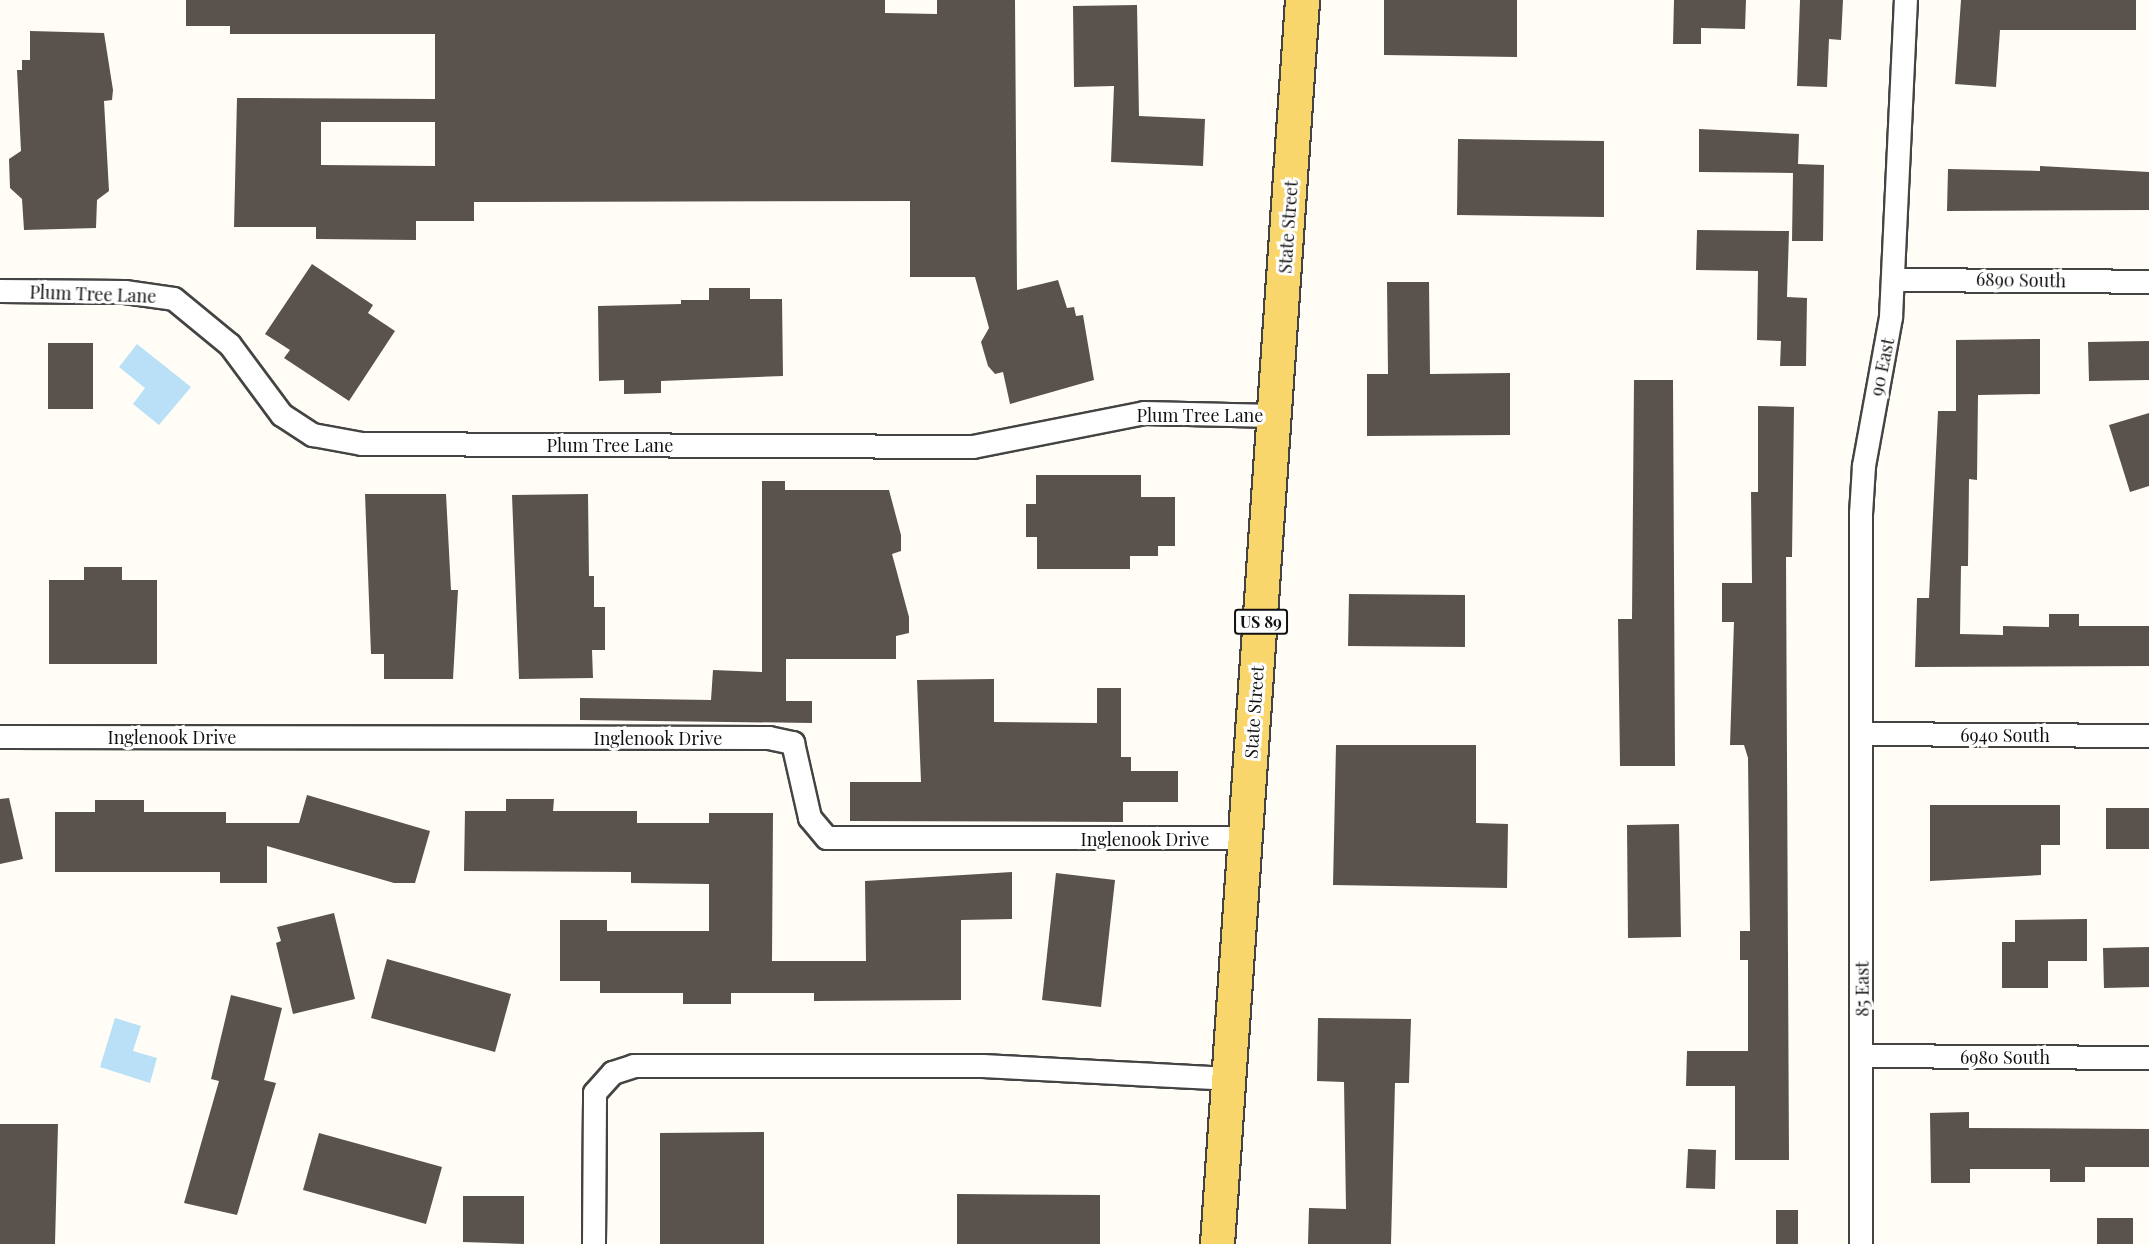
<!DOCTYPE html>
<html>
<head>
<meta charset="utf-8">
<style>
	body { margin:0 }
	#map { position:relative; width:2149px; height:1244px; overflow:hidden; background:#fffdf5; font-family:"Playfair Display",serif }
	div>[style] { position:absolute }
	.water>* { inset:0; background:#b9e0f7 }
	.building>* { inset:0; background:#5a524d }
	.roads { filter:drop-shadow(2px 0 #444) drop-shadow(-2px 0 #444) drop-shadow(0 2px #444) drop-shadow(0 -2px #444) }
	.minor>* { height:22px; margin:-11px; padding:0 11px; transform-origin:11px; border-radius:11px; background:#fff }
	.primary>* { height:33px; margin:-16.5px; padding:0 16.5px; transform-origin:16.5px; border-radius:16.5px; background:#f9d66b }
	span { translate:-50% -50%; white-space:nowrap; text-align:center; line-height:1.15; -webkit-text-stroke:6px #fff; paint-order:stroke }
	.shield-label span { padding:2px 4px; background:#fff; border:2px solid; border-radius:4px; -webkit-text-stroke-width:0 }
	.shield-label { font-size:16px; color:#111; font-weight:700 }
	.street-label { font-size:18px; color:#111 }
</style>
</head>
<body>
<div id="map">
	<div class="water">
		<div style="clip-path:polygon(137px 344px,191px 387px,159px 425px,133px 404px,145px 388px,119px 367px)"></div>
		<div style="clip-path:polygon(115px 1018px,141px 1026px,133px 1051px,157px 1058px,150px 1083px,100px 1067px)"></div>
	</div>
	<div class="building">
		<div style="clip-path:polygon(evenodd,186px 0,885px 0,885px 13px,937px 14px,937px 0,1015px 0,1017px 290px,1058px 280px,1067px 308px,1074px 307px,1076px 316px,1083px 315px,1094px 380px,1010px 404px,1003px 372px,995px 374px,988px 366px,981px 342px,989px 328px,975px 277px,910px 277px,910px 201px,474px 202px,474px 221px,416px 221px,416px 240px,316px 239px,316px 227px,234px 227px,237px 98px,435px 99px,435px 34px,230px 34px,230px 26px,186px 26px,186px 0,321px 122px,435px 122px,435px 166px,321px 165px,321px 122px)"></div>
		<div style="clip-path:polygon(1384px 0,1517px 0,1517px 57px,1384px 55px)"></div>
		<div style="clip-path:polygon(1674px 0,1746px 0,1745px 29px,1701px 28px,1701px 44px,1673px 44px)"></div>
		<div style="clip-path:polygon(1800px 0,1843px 0,1841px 40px,1829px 39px,1827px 87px,1797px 86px)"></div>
		<div style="clip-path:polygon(1961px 0,2136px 0,2136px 30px,2000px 30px,1996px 87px,1955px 84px)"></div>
		<div style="clip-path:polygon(1137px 5px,1139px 116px,1205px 119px,1203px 166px,1111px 162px,1114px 86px,1074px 87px,1073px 6px)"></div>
		<div style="clip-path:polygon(30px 31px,104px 33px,113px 90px,112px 100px,104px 101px,109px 191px,97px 200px,96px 228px,24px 230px,22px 199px,10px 188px,9px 159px,21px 151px,17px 70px,22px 70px,22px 60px,30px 60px)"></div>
		<div style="clip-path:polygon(1699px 129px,1799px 134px,1798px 164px,1824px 165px,1823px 241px,1792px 241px,1793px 173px,1699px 172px)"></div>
		<div style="clip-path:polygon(1458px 139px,1604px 141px,1604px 217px,1457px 215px)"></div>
		<div style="clip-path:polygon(2040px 166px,2149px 172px,2149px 210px,1947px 211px,1948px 169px,2040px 171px)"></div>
		<div style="clip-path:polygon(1697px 230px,1789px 231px,1787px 297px,1807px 298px,1806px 366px,1780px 366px,1781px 341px,1757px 340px,1758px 271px,1696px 270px)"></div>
		<div style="clip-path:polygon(312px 264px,373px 305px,368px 313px,395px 331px,349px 401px,284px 358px,290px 350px,265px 334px)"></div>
		<div style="clip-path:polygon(1387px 282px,1429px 282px,1430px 374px,1510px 373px,1510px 435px,1367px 436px,1367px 374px,1388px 374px)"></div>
		<div style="clip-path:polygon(709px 288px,750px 288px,750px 299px,782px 299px,783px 376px,661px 381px,661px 393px,624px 394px,624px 380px,599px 381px,598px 306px,681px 304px,681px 300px,709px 300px)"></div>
		<div style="clip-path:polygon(2040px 339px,2040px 394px,1978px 395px,1977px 480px,1969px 479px,1968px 566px,1961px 566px,1960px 634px,2003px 635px,2003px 626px,2049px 627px,2049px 614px,2079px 614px,2079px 626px,2149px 626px,2149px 666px,1915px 667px,1917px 598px,1929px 598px,1938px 411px,1956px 411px,1956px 340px)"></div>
		<div style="clip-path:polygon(2149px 341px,2149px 380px,2089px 381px,2088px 342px)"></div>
		<div style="clip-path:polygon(48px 343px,93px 343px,93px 409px,48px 409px)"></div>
		<div style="clip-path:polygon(1634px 380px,1673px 380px,1675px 766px,1620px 766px,1618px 619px,1632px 619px)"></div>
		<div style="clip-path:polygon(1758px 406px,1794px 407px,1792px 557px,1786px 557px,1789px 1160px,1735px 1160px,1735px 1086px,1686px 1086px,1687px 1051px,1748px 1051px,1748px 960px,1740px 960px,1740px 931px,1750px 931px,1748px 758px,1744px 745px,1730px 745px,1734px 622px,1722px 622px,1722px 583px,1752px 583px,1751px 492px,1758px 492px)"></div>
		<div style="clip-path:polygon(2149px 413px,2149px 486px,2130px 492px,2109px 425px)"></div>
		<div style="clip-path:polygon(1036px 475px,1141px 475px,1141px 497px,1175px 497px,1175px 546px,1158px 546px,1158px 556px,1130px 556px,1130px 569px,1037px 569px,1037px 537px,1026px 537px,1026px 504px,1036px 504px)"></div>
		<div style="clip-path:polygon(762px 481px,785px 481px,785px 490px,889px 490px,901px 535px,901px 551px,892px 554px,909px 617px,909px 633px,896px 636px,896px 659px,786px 659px,786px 701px,812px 701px,812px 723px,580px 720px,580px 698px,711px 700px,713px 670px,762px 672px)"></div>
		<div style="clip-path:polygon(365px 494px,446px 494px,451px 590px,458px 590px,453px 679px,384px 679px,384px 654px,371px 654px)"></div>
		<div style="clip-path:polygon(588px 494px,589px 576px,594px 576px,594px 607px,605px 607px,605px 650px,592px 650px,593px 678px,519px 679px,512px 495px)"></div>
		<div style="clip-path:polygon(84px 567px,122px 567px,122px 580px,157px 580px,157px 664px,49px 664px,49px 580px,84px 580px)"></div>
		<div style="clip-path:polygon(1349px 594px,1465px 595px,1465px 647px,1348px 646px)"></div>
		<div style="clip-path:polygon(994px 679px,994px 722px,1097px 723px,1097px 688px,1121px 688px,1121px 757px,1131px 757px,1131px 771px,1178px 771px,1178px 802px,1123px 802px,1123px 822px,850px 821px,850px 782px,921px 782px,917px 680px)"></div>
		<div style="clip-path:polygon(1336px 745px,1476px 745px,1476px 823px,1508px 824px,1507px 888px,1333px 885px)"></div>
		<div style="clip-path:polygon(307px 795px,430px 831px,415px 883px,394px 883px,267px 846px,267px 883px,220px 883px,220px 872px,55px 872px,55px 812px,95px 812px,95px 800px,144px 800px,144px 812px,226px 812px,226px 823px,299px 823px)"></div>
		<div style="clip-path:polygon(9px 798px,23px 859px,0 864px,0 799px)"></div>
		<div style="clip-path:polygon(506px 799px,554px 799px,553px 811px,637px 811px,637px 823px,709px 823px,709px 813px,773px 813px,772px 961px,866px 961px,865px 881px,1012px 872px,1012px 919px,961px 920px,961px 1000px,814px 1001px,814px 993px,731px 993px,731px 1004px,683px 1004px,683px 993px,600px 993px,600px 981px,560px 981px,560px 920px,607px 920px,607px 931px,709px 931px,709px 884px,631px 883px,631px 872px,464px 871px,465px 811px,506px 811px)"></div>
		<div style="clip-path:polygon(1930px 805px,2060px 805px,2060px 845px,2041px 845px,2041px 875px,1930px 881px)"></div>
		<div style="clip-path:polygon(2106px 808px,2149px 808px,2149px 849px,2106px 849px)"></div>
		<div style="clip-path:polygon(1679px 824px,1681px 937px,1628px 938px,1627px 825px)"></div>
		<div style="clip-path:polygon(1056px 873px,1115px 880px,1101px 1007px,1042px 1000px)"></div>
		<div style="clip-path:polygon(334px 913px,355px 999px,293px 1014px,276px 943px,281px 941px,277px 927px)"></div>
		<div style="clip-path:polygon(2087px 919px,2087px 961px,2048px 961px,2048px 988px,2002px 988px,2002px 942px,2015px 942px,2015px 920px)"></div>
		<div style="clip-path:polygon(2149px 947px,2149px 987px,2104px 988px,2103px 948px)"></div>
		<div style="clip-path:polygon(387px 959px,511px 994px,495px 1052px,371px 1018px)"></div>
		<div style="clip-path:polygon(231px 995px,282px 1008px,264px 1080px,276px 1083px,237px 1215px,184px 1203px,219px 1081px,211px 1079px)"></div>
		<div style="clip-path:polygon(1318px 1018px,1411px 1019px,1409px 1083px,1395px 1083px,1391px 1244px,1308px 1244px,1309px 1208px,1346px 1209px,1344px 1082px,1317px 1081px)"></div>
		<div style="clip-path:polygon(1969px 1112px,1969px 1128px,2149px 1129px,2149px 1167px,2085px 1167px,2085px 1182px,2050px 1182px,2050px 1169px,1970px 1169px,1970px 1183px,1931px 1183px,1930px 1113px)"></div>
		<div style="clip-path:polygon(0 1124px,58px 1124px,55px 1244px,0 1244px)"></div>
		<div style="clip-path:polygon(764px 1132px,764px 1244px,660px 1244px,660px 1133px)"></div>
		<div style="clip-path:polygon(319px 1133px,442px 1167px,426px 1224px,303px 1190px)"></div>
		<div style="clip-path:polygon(1688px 1149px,1716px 1150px,1715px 1189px,1686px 1188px)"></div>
		<div style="clip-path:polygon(957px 1194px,1100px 1195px,1100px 1244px,957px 1244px)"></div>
		<div style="clip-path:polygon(463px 1196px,524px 1196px,524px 1244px,463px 1242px)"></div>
		<div style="clip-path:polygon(1776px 1210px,1798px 1210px,1798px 1244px,1776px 1244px)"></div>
		<div style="clip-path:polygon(2097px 1218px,2133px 1218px,2133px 1244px,2097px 1244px)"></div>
	</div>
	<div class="roads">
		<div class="minor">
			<div style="left:1894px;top:280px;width:255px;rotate:0.4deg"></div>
			<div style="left:0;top:291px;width:125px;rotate:0.5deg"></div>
			<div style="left:125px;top:292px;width:49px;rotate:8.1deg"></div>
			<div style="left:174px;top:299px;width:72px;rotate:39.4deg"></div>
			<div style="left:230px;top:345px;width:87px;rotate:53.4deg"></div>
			<div style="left:282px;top:415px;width:37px;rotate:33deg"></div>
			<div style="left:313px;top:435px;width:50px;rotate:10.4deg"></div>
			<div style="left:362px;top:444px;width:611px;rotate:0.28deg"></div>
			<div style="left:973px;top:447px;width:174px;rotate:-11.2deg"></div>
			<div style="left:1144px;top:413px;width:131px;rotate:1.3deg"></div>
			<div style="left:1861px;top:734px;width:288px;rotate:0.4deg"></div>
			<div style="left:0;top:737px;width:769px;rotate:0.07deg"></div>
			<div style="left:769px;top:738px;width:25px;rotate:12deg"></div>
			<div style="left:793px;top:743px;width:77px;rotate:77.2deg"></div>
			<div style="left:810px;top:818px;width:26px;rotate:50deg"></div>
			<div style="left:827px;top:838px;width:419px"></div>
			<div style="left:1862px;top:1056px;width:287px;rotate:0.4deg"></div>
			<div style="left:594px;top:1244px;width:151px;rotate:-89.6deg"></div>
			<div style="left:595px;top:1093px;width:27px;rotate:-48deg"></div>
			<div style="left:613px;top:1073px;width:22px;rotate:-18deg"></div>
			<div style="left:634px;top:1066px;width:349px"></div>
			<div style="left:983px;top:1066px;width:246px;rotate:3deg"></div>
			<div style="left:1861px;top:1244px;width:730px;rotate:-90deg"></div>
			<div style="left:1861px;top:514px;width:48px;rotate:-86.4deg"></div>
			<div style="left:1864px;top:466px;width:151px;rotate:-79.7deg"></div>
			<div style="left:1891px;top:317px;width:317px;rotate:-87.3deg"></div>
		</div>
		<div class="primary">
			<div style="left:1217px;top:1244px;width:1247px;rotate:-86.09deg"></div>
		</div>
	</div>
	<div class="shield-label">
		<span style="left:1261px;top:622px">US 89</span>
	</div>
	<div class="street-label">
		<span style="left:1288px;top:227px;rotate:-86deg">State Street</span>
		<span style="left:2021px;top:280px;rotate:1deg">6890 South</span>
		<span style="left:93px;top:294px;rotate:2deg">Plum Tree Lane</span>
		<span style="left:1882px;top:367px;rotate:-78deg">90 East</span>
		<span style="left:1200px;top:415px">Plum Tree Lane</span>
		<span style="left:610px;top:445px">Plum Tree Lane</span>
		<span style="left:1254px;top:712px;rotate:-86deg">State Street</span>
		<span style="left:2005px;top:735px">6940 South</span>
		<span style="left:172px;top:737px">Inglenook Drive</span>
		<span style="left:658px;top:738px">Inglenook Drive</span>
		<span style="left:1145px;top:839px">Inglenook Drive</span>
		<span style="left:1862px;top:989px;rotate:-90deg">85 East</span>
		<span style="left:2005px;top:1057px">6980 South</span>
	</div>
</div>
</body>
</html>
